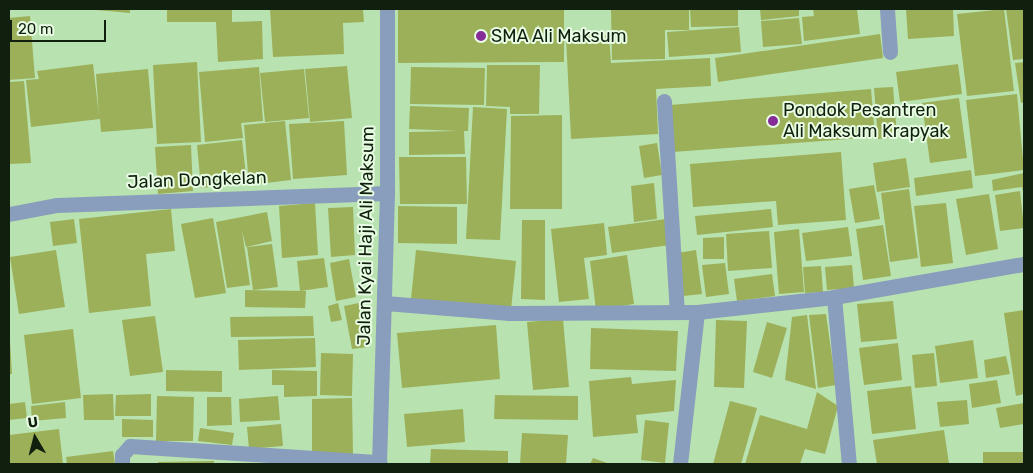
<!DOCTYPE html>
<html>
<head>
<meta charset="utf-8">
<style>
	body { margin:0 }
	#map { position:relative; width:1033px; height:473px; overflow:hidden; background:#b9e2b1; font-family:Rubik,sans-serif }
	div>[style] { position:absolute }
	.building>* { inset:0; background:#9cb059 }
	.minor>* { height:15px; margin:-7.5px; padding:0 7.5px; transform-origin:7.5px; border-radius:7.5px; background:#899dbc }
	.dots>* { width:14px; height:14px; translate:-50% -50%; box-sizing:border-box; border:2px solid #e8fde4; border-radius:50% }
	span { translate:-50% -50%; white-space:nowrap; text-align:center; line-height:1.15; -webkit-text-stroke:4px #e8fde4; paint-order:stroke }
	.poi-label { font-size:18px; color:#11200e }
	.left { translate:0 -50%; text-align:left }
	.street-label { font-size:18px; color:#11200e }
	.frame { position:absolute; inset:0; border:10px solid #11200e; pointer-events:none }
	.north { position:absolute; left:10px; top:413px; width:50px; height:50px; -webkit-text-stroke:4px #e8fde4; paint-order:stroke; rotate:352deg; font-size:14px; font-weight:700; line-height:20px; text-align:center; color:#11200e }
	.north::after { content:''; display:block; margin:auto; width:18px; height:22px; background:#11200e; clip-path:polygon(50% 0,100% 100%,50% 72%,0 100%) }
	.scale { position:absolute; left:10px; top:20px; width:96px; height:22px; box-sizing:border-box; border:2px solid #11200e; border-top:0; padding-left:6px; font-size:15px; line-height:18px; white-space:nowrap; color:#11200e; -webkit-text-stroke:4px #e8fde4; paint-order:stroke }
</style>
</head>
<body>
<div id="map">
	<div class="building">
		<div style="clip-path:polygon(84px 9px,130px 9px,130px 13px)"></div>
		<div style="clip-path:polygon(167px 9px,232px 9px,232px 22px,262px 21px,263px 59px,218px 62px,216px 22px,167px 22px)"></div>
		<div style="clip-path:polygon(270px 9px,363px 9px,364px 22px,343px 23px,344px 54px,273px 57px)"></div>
		<div style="clip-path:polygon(398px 9px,564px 9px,564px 62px,398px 63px)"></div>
		<div style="clip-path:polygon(611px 9px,689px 9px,689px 30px,665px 30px,665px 59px,612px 60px)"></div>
		<div style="clip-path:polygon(690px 9px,738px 9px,738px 26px,691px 27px)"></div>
		<div style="clip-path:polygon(760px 9px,799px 9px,799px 16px,761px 20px)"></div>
		<div style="clip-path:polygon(813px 9px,857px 9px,860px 34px,804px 41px,802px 17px,814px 16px)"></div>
		<div style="clip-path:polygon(906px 9px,953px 9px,954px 36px,908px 39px)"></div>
		<div style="clip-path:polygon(1004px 9px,1014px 91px,967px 96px,957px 14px)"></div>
		<div style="clip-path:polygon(1006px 9px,1024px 9px,1024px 59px,1013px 60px)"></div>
		<div style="clip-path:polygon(30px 16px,35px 78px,9px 80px,9px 18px)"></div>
		<div style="clip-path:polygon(799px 18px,802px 44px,763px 47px,761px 21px)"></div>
		<div style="clip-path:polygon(739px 27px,741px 52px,669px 57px,667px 32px)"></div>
		<div style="clip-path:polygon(880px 34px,883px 58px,718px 82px,715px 58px)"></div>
		<div style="clip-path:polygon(609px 35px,611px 63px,710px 58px,711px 86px,656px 89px,658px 134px,571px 139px,566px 37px)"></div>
		<div style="clip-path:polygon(197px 62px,201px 142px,157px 144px,153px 65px)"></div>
		<div style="clip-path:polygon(1024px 62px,1024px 102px,1021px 103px,1015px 63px)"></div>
		<div style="clip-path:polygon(93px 64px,99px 116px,96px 74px,148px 69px,153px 128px,101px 132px,100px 119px,31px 127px,26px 80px,39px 79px,37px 71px)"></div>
		<div style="clip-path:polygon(958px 64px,962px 94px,900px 102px,896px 72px)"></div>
		<div style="clip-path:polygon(487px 65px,540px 65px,539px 114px,510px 114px,510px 107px,486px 106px)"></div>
		<div style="clip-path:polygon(347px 66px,352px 118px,310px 122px,305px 69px)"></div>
		<div style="clip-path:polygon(259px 67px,263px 121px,241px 123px,243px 138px,205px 142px,199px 72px)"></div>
		<div style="clip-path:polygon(411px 67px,485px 68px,484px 105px,410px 104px)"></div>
		<div style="clip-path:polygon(304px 69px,309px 118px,265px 122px,260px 73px)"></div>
		<div style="clip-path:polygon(24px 81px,31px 163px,9px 164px,9px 82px)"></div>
		<div style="clip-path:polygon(893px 87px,897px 137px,878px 139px,874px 88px)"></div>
		<div style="clip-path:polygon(871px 89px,875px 137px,673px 152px,670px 105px)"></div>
		<div style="clip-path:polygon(1017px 94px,1024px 170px,975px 176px,966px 100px)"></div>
		<div style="clip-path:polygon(959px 98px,967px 158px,930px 163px,922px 103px)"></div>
		<div style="clip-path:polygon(410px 106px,469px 108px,468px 131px,464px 131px,465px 154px,409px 155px,409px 132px,459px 131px,409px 129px)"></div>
		<div style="clip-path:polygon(473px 107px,507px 109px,500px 240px,466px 239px)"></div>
		<div style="clip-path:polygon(562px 115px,562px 209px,510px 209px,511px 116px)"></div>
		<div style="clip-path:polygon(285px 121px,291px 180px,249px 185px,244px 125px)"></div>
		<div style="clip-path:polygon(344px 121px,347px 175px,293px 179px,289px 124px)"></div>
		<div style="clip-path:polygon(242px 140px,247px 183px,201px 188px,197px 145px)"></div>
		<div style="clip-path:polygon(657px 143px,662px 175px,644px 178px,639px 146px)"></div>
		<div style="clip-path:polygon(191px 145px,193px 191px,158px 194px,155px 147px)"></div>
		<div style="clip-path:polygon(841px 152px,846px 220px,778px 225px,776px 201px,693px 207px,690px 164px)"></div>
		<div style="clip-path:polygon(399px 157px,466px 157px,467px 204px,400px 204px)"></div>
		<div style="clip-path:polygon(906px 158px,910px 187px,877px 192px,873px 163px)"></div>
		<div style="clip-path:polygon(971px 170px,973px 188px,916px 196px,914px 178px)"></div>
		<div style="clip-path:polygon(1024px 173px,1024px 196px,1022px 187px,993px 191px,992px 180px)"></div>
		<div style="clip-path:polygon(654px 183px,657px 219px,634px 222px,631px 186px)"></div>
		<div style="clip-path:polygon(874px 185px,880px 219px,855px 223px,849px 189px)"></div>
		<div style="clip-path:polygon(909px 189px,918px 258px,890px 262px,881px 193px)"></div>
		<div style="clip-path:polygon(1020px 191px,1024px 228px,1000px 231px,995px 195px)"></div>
		<div style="clip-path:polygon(989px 194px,998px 249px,966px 255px,956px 199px)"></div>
		<div style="clip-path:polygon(315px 203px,318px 255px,282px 258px,279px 206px)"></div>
		<div style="clip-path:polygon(946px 203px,953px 263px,921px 267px,914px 206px)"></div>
		<div style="clip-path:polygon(398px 206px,457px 207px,457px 244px,398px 243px)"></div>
		<div style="clip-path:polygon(353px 207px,355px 255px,331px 257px,328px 208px)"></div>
		<div style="clip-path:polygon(171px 209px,175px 251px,146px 254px,151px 306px,89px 313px,79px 219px)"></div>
		<div style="clip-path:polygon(771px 209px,773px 227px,697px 235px,695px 216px)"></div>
		<div style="clip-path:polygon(267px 212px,272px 241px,246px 247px,242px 231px,250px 285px,227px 288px,216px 222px)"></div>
		<div style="clip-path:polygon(213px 218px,226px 293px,195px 298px,181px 224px)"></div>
		<div style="clip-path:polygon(74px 219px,77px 243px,53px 246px,50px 222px)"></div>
		<div style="clip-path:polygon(666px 219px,670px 245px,612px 253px,608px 227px)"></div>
		<div style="clip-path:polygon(522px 220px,545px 220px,545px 300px,521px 299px)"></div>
		<div style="clip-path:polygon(604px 223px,607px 255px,584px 258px,589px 299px,559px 302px,551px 229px)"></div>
		<div style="clip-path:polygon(883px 225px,891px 276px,863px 280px,856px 229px)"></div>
		<div style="clip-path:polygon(848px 227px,852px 256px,806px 261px,802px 233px)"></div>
		<div style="clip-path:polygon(799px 229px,804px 292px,779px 294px,774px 232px)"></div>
		<div style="clip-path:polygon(769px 231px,772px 268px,728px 271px,726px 234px)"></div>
		<div style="clip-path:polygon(724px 237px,724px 259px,703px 259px,703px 238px)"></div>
		<div style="clip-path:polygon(272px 244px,278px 287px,253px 290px,247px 247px)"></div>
		<div style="clip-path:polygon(56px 250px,65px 307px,19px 314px,10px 257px)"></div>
		<div style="clip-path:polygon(416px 250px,516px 261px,511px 310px,411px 299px)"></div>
		<div style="clip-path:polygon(696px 250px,702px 294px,683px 296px,677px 253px)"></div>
		<div style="clip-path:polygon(627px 255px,634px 304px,596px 310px,590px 261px)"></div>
		<div style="clip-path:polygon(324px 258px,328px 287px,300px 291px,297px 261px)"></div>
		<div style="clip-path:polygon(349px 259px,356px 297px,336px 301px,330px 263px)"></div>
		<div style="clip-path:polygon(725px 263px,729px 294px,706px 297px,702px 265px)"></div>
		<div style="clip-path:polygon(852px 265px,854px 288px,827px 290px,825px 267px)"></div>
		<div style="clip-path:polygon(821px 266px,823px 292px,805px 293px,803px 267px)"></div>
		<div style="clip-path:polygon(772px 274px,775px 296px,737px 301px,734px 279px)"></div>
		<div style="clip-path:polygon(245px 290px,306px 291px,305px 308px,245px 307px)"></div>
		<div style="clip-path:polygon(893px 301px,897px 339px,861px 342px,857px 304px)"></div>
		<div style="clip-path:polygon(338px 303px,342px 320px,331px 322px,328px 306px)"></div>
		<div style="clip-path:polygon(359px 303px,368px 347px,352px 349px,344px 306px)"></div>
		<div style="clip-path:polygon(1024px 310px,1024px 394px,1016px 396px,1004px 313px)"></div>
		<div style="clip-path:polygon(826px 314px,836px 385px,818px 388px,809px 315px)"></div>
		<div style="clip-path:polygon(807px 315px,816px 389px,785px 380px,792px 317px)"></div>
		<div style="clip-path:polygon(155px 316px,163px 372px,130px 376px,122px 320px)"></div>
		<div style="clip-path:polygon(313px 316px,314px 336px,231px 337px,230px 317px)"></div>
		<div style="clip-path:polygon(563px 319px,569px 387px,533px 390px,527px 322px)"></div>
		<div style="clip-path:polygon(716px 320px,747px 321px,744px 388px,714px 387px)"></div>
		<div style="clip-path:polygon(767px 322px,787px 328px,772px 378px,753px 372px)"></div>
		<div style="clip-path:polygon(496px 325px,500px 379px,402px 388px,397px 333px)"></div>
		<div style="clip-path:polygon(591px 328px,678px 331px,676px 371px,590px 369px)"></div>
		<div style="clip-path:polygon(73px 329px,81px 398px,32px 404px,24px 335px)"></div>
		<div style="clip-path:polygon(315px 338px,316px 367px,239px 370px,238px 340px)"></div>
		<div style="clip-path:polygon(973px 340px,978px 378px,940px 383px,935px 346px)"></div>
		<div style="clip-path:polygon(9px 342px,10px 342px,12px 374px,9px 374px)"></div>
		<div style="clip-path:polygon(898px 343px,902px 380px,864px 385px,859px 348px)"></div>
		<div style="clip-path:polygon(321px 353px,353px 354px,352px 396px,320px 395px)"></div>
		<div style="clip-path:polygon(934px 353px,937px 386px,915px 388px,912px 355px)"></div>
		<div style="clip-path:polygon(1006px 356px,1010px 374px,986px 378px,984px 360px)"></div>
		<div style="clip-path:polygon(166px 370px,222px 371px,222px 392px,166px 391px)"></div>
		<div style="clip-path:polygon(272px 370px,317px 371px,317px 396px,284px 397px,284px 385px,272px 385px)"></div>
		<div style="clip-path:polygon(631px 377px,632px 384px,676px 380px,674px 411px,636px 415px,638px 433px,593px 437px,589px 381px)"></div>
		<div style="clip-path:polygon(997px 380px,1001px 403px,972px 408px,969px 384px)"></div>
		<div style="clip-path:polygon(911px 386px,916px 429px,872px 434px,867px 391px)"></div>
		<div style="clip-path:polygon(817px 392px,838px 406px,825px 454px,805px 449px,800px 464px,745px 464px,760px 415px,807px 429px)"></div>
		<div style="clip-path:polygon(113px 394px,114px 420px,84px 420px,83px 395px)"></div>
		<div style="clip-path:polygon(151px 394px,151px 416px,115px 416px,116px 395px)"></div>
		<div style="clip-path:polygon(495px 395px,578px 396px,578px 420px,494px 419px)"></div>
		<div style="clip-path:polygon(157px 396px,194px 397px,193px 441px,156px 441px)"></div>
		<div style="clip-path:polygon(278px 396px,280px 420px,240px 422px,239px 399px)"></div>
		<div style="clip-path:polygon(207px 397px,231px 397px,232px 425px,207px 426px)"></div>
		<div style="clip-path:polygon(352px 398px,353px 454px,312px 454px,312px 399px)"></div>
		<div style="clip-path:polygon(967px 400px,969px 424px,940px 427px,937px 402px)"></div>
		<div style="clip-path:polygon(730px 401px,757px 408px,741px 464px,713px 464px)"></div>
		<div style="clip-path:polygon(25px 402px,27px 418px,9px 420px,9px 404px)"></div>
		<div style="clip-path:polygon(65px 402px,66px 418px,32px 421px,31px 406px)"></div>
		<div style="clip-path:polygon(1024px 403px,1024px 424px,1000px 428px,996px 408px)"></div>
		<div style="clip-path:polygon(463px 409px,465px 442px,407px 447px,404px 414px)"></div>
		<div style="clip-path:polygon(122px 419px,153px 420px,153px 437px,122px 437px)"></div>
		<div style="clip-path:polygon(645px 420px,669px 423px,665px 463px,641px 460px)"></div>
		<div style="clip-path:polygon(281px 424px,283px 446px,249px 449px,247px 427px)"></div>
		<div style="clip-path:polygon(200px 428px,234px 433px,232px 445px,198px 441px)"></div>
		<div style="clip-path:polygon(59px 429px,63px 464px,9px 464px,9px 435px)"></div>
		<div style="clip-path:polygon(944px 430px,949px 464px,877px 464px,873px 440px)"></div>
		<div style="clip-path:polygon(522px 433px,568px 435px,566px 464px,520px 464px)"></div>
		<div style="clip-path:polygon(431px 449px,508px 451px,508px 464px,430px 464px)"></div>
		<div style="clip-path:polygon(113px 451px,115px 464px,67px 464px,66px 457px)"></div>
		<div style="clip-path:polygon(983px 452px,1024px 452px,1024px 464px,983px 464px)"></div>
		<div style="clip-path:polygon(593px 458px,610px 464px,590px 464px)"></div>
		<div style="clip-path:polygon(214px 461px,214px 464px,158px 464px,158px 462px)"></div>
	</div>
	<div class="minor">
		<div style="left:887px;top:9px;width:43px;rotate:86deg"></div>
		<div style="left:664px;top:101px;width:211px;rotate:86.5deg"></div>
		<div style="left:9px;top:214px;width:49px;rotate:-10.6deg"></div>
		<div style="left:57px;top:205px;width:330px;rotate:-2.1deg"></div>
		<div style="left:834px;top:297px;width:168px;rotate:84.9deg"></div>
		<div style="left:385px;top:303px;width:125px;rotate:4.6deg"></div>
		<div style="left:510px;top:313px;width:187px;rotate:-0.3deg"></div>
		<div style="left:697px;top:312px;width:138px;rotate:-6.2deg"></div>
		<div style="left:834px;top:297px;width:193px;rotate:-9.9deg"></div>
		<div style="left:122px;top:464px;width:9px;rotate:-90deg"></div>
		<div style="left:122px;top:455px;width:12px;rotate:-48deg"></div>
		<div style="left:130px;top:446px;width:250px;rotate:3.7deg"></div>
		<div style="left:379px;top:464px;width:271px;rotate:-88.3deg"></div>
		<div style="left:387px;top:193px;width:184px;rotate:-90deg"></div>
		<div style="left:680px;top:464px;width:153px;rotate:-83.6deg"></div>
	</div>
	<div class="dots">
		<div style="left:481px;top:36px;background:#852c98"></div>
		<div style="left:773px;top:121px;background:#852c98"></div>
	</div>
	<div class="poi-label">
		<span class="left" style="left:491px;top:36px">SMA Ali Maksum</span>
		<span class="left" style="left:783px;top:121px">Pondok Pesantren<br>Ali Maksum Krapyak</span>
	</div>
	<div class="street-label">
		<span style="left:197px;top:180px;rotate:-2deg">Jalan Dongkelan</span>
		<span style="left:366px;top:236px;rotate:-89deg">Jalan Kyai Haji Ali Maksum</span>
	</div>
	<div class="frame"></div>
	<div class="north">U</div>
	<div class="scale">20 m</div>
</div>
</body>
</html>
